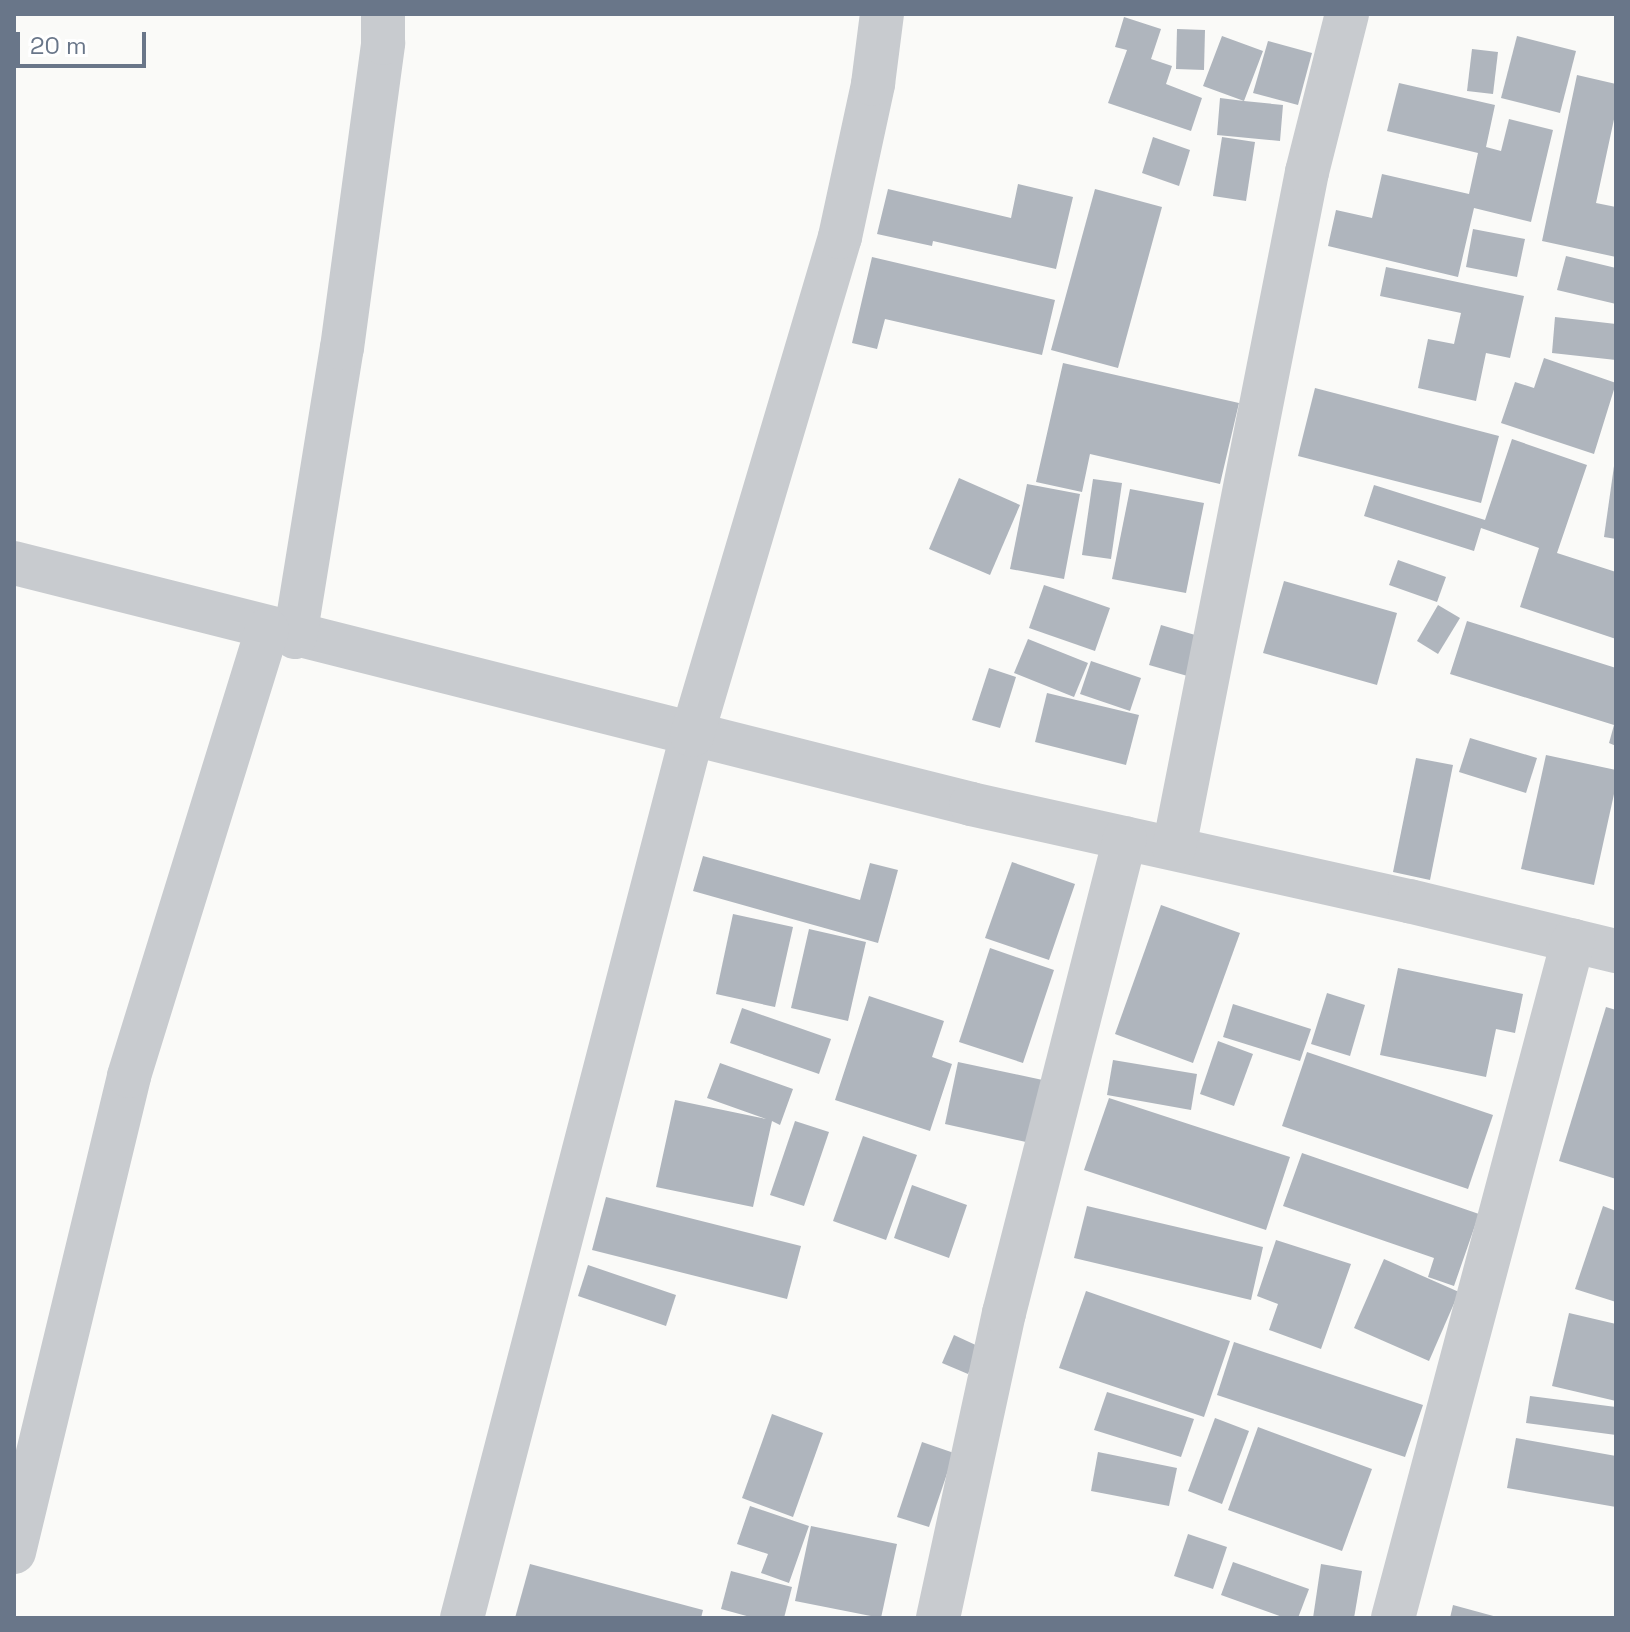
<!DOCTYPE html>
<html>
<head>
<meta charset="utf-8">
<style>
	body { margin:0 }
	#map { position:relative; width:1630px; height:1632px; overflow:hidden; background:#fafaf8; font-family:"Space Grotesk",sans-serif }
	div>[style] { position:absolute }
	.building>* { inset:0; background:#afb5bd }
	.street>* { height:44px; margin:-22px; padding:0 22px; transform-origin:22px; border-radius:22px; background:#c8cbcf }
	span { translate:-50% -50%; white-space:nowrap; text-align:center; line-height:1.15; -webkit-text-stroke:8px #fff; paint-order:stroke }
	.frame { position:absolute; inset:0; border:16px solid #697689; pointer-events:none }
	.scale { position:absolute; left:16px; top:32px; width:130px; height:36px; box-sizing:border-box; border:4px solid #697689; border-top:0; padding-left:10px; font-size:24px; line-height:28px; white-space:nowrap; color:#697689; -webkit-text-stroke:6px #fff; paint-order:stroke }
</style>
</head>
<body>
<div id="map">
	<div class="building">
		<div style="clip-path:polygon(1124px 17px,1161px 29px,1151px 59px,1172px 66px,1166px 84px,1202px 98px,1191px 131px,1108px 103px,1127px 50px,1115px 47px)"></div>
		<div style="clip-path:polygon(1177px 29px,1205px 30px,1204px 70px,1176px 69px)"></div>
		<div style="clip-path:polygon(1222px 36px,1263px 51px,1244px 101px,1283px 105px,1280px 141px,1217px 135px,1220px 98px,1244px 101px,1203px 86px)"></div>
		<div style="clip-path:polygon(1517px 36px,1576px 51px,1560px 113px,1501px 98px)"></div>
		<div style="clip-path:polygon(1268px 41px,1312px 53px,1298px 105px,1253px 93px)"></div>
		<div style="clip-path:polygon(1472px 49px,1498px 52px,1493px 94px,1467px 91px)"></div>
		<div style="clip-path:polygon(1577px 75px,1616px 84px,1616px 110px,1596px 203px,1616px 207px,1616px 257px,1542px 241px)"></div>
		<div style="clip-path:polygon(1399px 83px,1495px 105px,1486px 147px,1501px 151px,1509px 119px,1553px 130px,1531px 222px,1474px 208px,1458px 277px,1328px 246px,1336px 210px,1372px 218px,1382px 174px,1469px 194px,1478px 153px,1387px 131px)"></div>
		<div style="clip-path:polygon(1153px 137px,1190px 150px,1179px 186px,1142px 173px)"></div>
		<div style="clip-path:polygon(1222px 137px,1255px 142px,1246px 201px,1213px 196px)"></div>
		<div style="clip-path:polygon(1018px 184px,1073px 197px,1056px 269px,933px 241px,932px 246px,877px 234px,888px 189px,1011px 218px)"></div>
		<div style="clip-path:polygon(1095px 189px,1162px 207px,1118px 368px,1051px 350px)"></div>
		<div style="clip-path:polygon(1473px 229px,1525px 239px,1517px 277px,1466px 267px)"></div>
		<div style="clip-path:polygon(1566px 256px,1616px 268px,1616px 304px,1557px 290px)"></div>
		<div style="clip-path:polygon(872px 257px,1055px 300px,1042px 355px,885px 319px,877px 349px,852px 343px)"></div>
		<div style="clip-path:polygon(1386px 267px,1524px 296px,1510px 358px,1486px 353px,1476px 401px,1418px 388px,1428px 339px,1454px 344px,1461px 313px,1380px 296px)"></div>
		<div style="clip-path:polygon(1555px 317px,1616px 324px,1616px 360px,1552px 353px)"></div>
		<div style="clip-path:polygon(1544px 358px,1616px 383px,1594px 454px,1501px 423px,1515px 382px,1534px 388px)"></div>
		<div style="clip-path:polygon(1063px 363px,1239px 403px,1220px 484px,1090px 454px,1082px 492px,1036px 482px)"></div>
		<div style="clip-path:polygon(1315px 388px,1499px 436px,1481px 503px,1298px 456px)"></div>
		<div style="clip-path:polygon(1512px 439px,1587px 465px,1557px 553px,1616px 572px,1616px 639px,1520px 607px,1539px 548px,1481px 528px,1474px 551px,1364px 516px,1374px 485px,1485px 520px)"></div>
		<div style="clip-path:polygon(1614px 466px,1616px 466px,1616px 539px,1604px 537px)"></div>
		<div style="clip-path:polygon(959px 478px,1020px 505px,990px 575px,929px 549px)"></div>
		<div style="clip-path:polygon(1093px 479px,1122px 483px,1111px 559px,1082px 555px)"></div>
		<div style="clip-path:polygon(1027px 484px,1080px 494px,1064px 579px,1010px 569px)"></div>
		<div style="clip-path:polygon(1130px 489px,1204px 503px,1186px 593px,1112px 579px)"></div>
		<div style="clip-path:polygon(1398px 560px,1446px 577px,1437px 602px,1389px 585px)"></div>
		<div style="clip-path:polygon(1284px 581px,1397px 613px,1377px 685px,1263px 653px)"></div>
		<div style="clip-path:polygon(1044px 585px,1110px 608px,1095px 651px,1029px 628px)"></div>
		<div style="clip-path:polygon(1438px 605px,1460px 618px,1438px 654px,1417px 641px)"></div>
		<div style="clip-path:polygon(1467px 621px,1616px 668px,1616px 746px,1609px 743px,1614px 725px,1450px 674px)"></div>
		<div style="clip-path:polygon(1161px 625px,1202px 637px,1191px 677px,1149px 665px)"></div>
		<div style="clip-path:polygon(1028px 639px,1088px 663px,1074px 697px,1014px 673px)"></div>
		<div style="clip-path:polygon(1091px 661px,1141px 678px,1130px 711px,1080px 694px)"></div>
		<div style="clip-path:polygon(989px 668px,1016px 677px,1000px 728px,972px 720px)"></div>
		<div style="clip-path:polygon(1047px 693px,1139px 715px,1126px 765px,1035px 742px)"></div>
		<div style="clip-path:polygon(1470px 738px,1537px 758px,1526px 793px,1459px 772px)"></div>
		<div style="clip-path:polygon(1546px 755px,1616px 770px,1616px 785px,1594px 885px,1521px 869px)"></div>
		<div style="clip-path:polygon(1416px 758px,1453px 765px,1430px 880px,1393px 872px)"></div>
		<div style="clip-path:polygon(703px 856px,860px 900px,870px 863px,898px 870px,878px 943px,693px 891px)"></div>
		<div style="clip-path:polygon(1012px 862px,1075px 884px,1049px 960px,985px 938px)"></div>
		<div style="clip-path:polygon(1161px 905px,1240px 933px,1193px 1063px,1115px 1034px)"></div>
		<div style="clip-path:polygon(733px 914px,793px 927px,775px 1007px,716px 994px)"></div>
		<div style="clip-path:polygon(809px 929px,866px 942px,848px 1021px,791px 1008px)"></div>
		<div style="clip-path:polygon(990px 948px,1054px 970px,1023px 1063px,959px 1042px)"></div>
		<div style="clip-path:polygon(1398px 968px,1523px 994px,1515px 1033px,1496px 1029px,1486px 1077px,1380px 1055px)"></div>
		<div style="clip-path:polygon(1327px 993px,1365px 1005px,1350px 1056px,1311px 1044px)"></div>
		<div style="clip-path:polygon(869px 996px,944px 1021px,932px 1057px,952px 1064px,930px 1131px,835px 1100px)"></div>
		<div style="clip-path:polygon(1233px 1004px,1311px 1029px,1300px 1061px,1223px 1037px)"></div>
		<div style="clip-path:polygon(1606px 1007px,1616px 1010px,1616px 1179px,1559px 1161px)"></div>
		<div style="clip-path:polygon(742px 1008px,831px 1039px,819px 1074px,730px 1043px)"></div>
		<div style="clip-path:polygon(1218px 1041px,1253px 1054px,1234px 1106px,1200px 1094px)"></div>
		<div style="clip-path:polygon(1307px 1052px,1493px 1115px,1468px 1189px,1282px 1126px)"></div>
		<div style="clip-path:polygon(1113px 1060px,1197px 1074px,1191px 1110px,1107px 1095px)"></div>
		<div style="clip-path:polygon(958px 1062px,1052px 1082px,1039px 1145px,945px 1124px)"></div>
		<div style="clip-path:polygon(720px 1063px,793px 1089px,780px 1125px,772px 1121px,753px 1207px,656px 1187px,675px 1100px,766px 1119px,707px 1098px)"></div>
		<div style="clip-path:polygon(1109px 1098px,1290px 1157px,1266px 1230px,1084px 1170px)"></div>
		<div style="clip-path:polygon(795px 1121px,829px 1132px,804px 1206px,770px 1195px)"></div>
		<div style="clip-path:polygon(863px 1136px,917px 1155px,886px 1240px,833px 1221px)"></div>
		<div style="clip-path:polygon(1302px 1153px,1479px 1214px,1454px 1286px,1428px 1277px,1434px 1258px,1283px 1206px)"></div>
		<div style="clip-path:polygon(912px 1185px,967px 1205px,949px 1258px,894px 1238px)"></div>
		<div style="clip-path:polygon(606px 1197px,801px 1246px,787px 1299px,592px 1250px)"></div>
		<div style="clip-path:polygon(1087px 1206px,1263px 1247px,1251px 1300px,1074px 1258px)"></div>
		<div style="clip-path:polygon(1603px 1206px,1616px 1211px,1616px 1302px,1575px 1289px)"></div>
		<div style="clip-path:polygon(1276px 1240px,1351px 1264px,1321px 1349px,1269px 1330px,1278px 1304px,1257px 1296px)"></div>
		<div style="clip-path:polygon(1384px 1259px,1459px 1292px,1429px 1361px,1354px 1328px)"></div>
		<div style="clip-path:polygon(588px 1265px,676px 1295px,666px 1326px,578px 1296px)"></div>
		<div style="clip-path:polygon(1086px 1291px,1230px 1341px,1204px 1417px,1059px 1368px)"></div>
		<div style="clip-path:polygon(1569px 1313px,1616px 1324px,1616px 1401px,1552px 1386px)"></div>
		<div style="clip-path:polygon(954px 1335px,980px 1347px,968px 1374px,942px 1363px)"></div>
		<div style="clip-path:polygon(1234px 1342px,1423px 1405px,1405px 1457px,1217px 1395px)"></div>
		<div style="clip-path:polygon(1107px 1392px,1194px 1419px,1181px 1457px,1094px 1430px)"></div>
		<div style="clip-path:polygon(1530px 1396px,1616px 1407px,1616px 1435px,1526px 1423px)"></div>
		<div style="clip-path:polygon(772px 1414px,823px 1433px,793px 1517px,742px 1498px)"></div>
		<div style="clip-path:polygon(1215px 1418px,1249px 1431px,1222px 1504px,1188px 1491px)"></div>
		<div style="clip-path:polygon(1258px 1427px,1372px 1469px,1342px 1551px,1228px 1510px)"></div>
		<div style="clip-path:polygon(1516px 1438px,1616px 1456px,1616px 1507px,1507px 1488px)"></div>
		<div style="clip-path:polygon(922px 1442px,954px 1453px,929px 1527px,897px 1517px)"></div>
		<div style="clip-path:polygon(1098px 1452px,1177px 1468px,1169px 1506px,1091px 1491px)"></div>
		<div style="clip-path:polygon(750px 1506px,809px 1526px,789px 1583px,761px 1573px,768px 1554px,737px 1544px)"></div>
		<div style="clip-path:polygon(811px 1526px,897px 1544px,881px 1618px,795px 1601px)"></div>
		<div style="clip-path:polygon(1188px 1534px,1227px 1547px,1213px 1589px,1174px 1576px)"></div>
		<div style="clip-path:polygon(1233px 1562px,1309px 1589px,1298px 1618px,1285px 1618px,1221px 1595px)"></div>
		<div style="clip-path:polygon(530px 1564px,703px 1610px,701px 1618px,515px 1618px)"></div>
		<div style="clip-path:polygon(1321px 1564px,1362px 1571px,1354px 1618px,1313px 1618px)"></div>
		<div style="clip-path:polygon(731px 1571px,792px 1587px,784px 1618px,754px 1618px,721px 1609px)"></div>
		<div style="clip-path:polygon(1453px 1605px,1497px 1617px,1497px 1618px,1450px 1618px)"></div>
	</div>
	<div class="street">
		<div style="left:14px;top:563px;width:987px;rotate:14.13deg"></div>
		<div style="left:971px;top:804px;width:449px;rotate:12.5deg"></div>
		<div style="left:1409px;top:901px;width:213px;rotate:13.6deg"></div>
		<div style="left:295px;top:637px;width:293px;rotate:-80.8deg"></div>
		<div style="left:342px;top:348px;width:308px;rotate:-82.3deg"></div>
		<div style="left:383px;top:43px;width:29px;rotate:-90deg"></div>
		<div style="left:1174px;top:848px;width:689px;rotate:-78.87deg"></div>
		<div style="left:1307px;top:172px;width:163px;rotate:-75.8deg"></div>
		<div style="left:14px;top:1552px;width:490px;rotate:-76.4deg"></div>
		<div style="left:129px;top:1076px;width:467px;rotate:-72.8deg"></div>
		<div style="left:462px;top:1618px;width:912px;rotate:-75.4deg"></div>
		<div style="left:692px;top:735px;width:520px;rotate:-73.45deg"></div>
		<div style="left:840px;top:237px;width:157px;rotate:-77.8deg"></div>
		<div style="left:873px;top:84px;width:71px;rotate:-82.7deg"></div>
		<div style="left:938px;top:1618px;width:312px;rotate:-77.8deg"></div>
		<div style="left:1004px;top:1313px;width:490px;rotate:-75.7deg"></div>
		<div style="left:1393px;top:1618px;width:701px;rotate:-75.11deg"></div>
	</div>
	<div class="frame"></div>
	<div class="scale">20 m</div>
</div>
</body>
</html>
